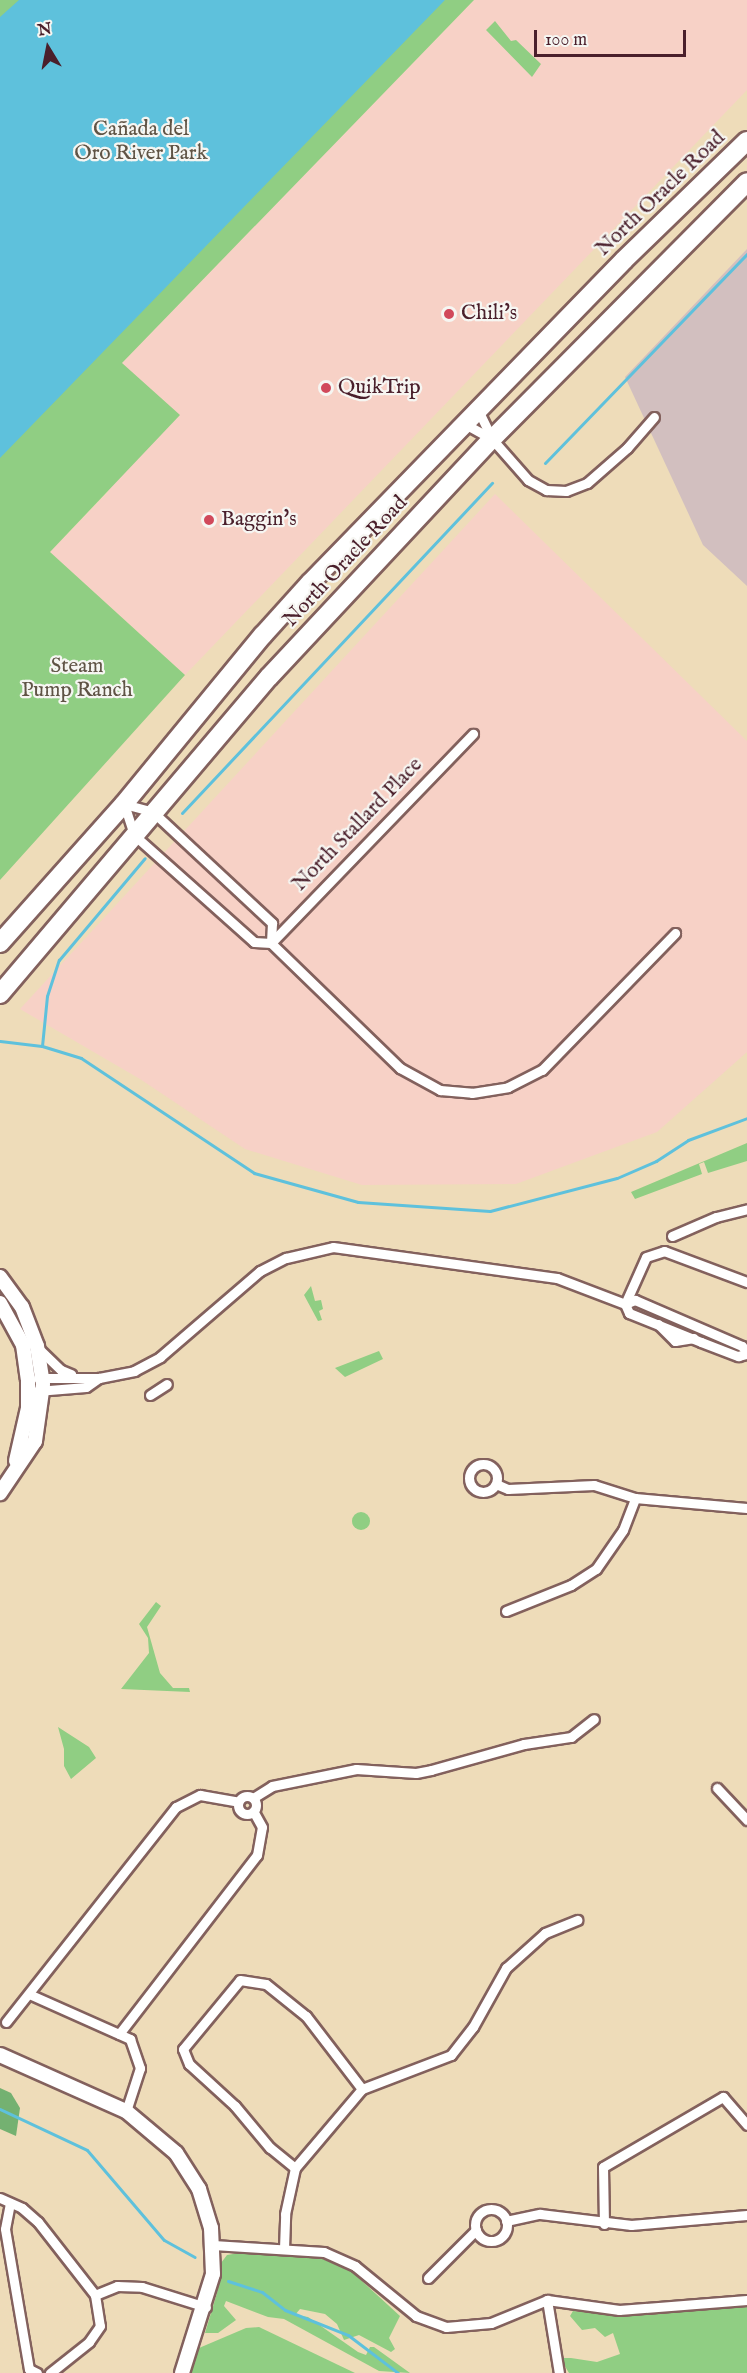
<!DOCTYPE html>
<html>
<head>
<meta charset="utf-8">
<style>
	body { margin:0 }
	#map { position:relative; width:747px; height:2373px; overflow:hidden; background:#eedcb9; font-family:"IM FELL English",serif }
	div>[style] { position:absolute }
	.built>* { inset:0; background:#f7d1c6 }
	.industrial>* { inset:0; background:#d2bfbf }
	.green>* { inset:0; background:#90ce83 }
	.round { border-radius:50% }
	.forest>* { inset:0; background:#74b171 }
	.water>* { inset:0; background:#5ec1dc }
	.stream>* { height:3px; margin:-1.5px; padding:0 1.5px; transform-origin:1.5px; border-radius:1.5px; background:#5ec1dc }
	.roads { filter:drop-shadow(2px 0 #83615d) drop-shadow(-2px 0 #83615d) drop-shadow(0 2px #83615d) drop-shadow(0 -2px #83615d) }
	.street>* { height:9px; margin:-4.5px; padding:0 4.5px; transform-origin:4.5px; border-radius:4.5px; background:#fff }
	.street>.ring { margin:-4.5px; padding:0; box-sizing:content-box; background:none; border:9px solid #fff; border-radius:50% }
	.secondary>* { height:14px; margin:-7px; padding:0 7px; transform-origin:7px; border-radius:7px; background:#fff }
	.highway>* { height:18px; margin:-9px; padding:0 9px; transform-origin:9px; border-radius:9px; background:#fff }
	.dots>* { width:16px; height:16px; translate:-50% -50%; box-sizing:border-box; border:3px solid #f6f6f2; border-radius:50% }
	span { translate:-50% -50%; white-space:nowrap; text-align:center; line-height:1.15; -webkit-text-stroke:4.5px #f6f6f2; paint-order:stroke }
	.park-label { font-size:21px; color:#5f5445 }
	.street-label { font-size:21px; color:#4a1f2b }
	.poi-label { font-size:21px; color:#4a1f2b }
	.left { translate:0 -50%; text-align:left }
	.north { position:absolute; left:18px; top:18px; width:60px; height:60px; -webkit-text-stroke:4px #f6f6f2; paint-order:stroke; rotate:350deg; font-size:16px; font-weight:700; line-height:24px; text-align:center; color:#4a1f2b }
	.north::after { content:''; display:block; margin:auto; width:21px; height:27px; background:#4a1f2b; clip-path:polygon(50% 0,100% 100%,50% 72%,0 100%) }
	.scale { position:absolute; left:534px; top:30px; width:152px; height:27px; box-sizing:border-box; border:3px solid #4a1f2b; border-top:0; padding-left:8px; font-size:18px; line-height:21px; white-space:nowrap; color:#4a1f2b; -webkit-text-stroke:4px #f6f6f2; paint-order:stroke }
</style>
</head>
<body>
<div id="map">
	<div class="built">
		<div style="clip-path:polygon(474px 0,747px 0,747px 90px,185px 675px,50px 552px,108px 492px,122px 363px)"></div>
		<div style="clip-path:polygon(495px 494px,747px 741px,747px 1052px,657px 1132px,516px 1184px,362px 1185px,245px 1149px,140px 1079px,20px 1009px)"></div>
	</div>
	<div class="industrial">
		<div style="clip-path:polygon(747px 249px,747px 586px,703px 545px,625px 377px)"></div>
	</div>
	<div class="green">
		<div style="clip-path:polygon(0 0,474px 0,122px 363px,180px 415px,50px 552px,185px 675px,0 880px)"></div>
		<div style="clip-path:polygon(495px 21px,511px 41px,516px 40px,541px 64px,532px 77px,486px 30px)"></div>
		<div style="clip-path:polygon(747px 1143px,747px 1161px,708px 1173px,704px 1162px,699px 1164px,702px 1174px,635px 1199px,631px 1192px)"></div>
		<div style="clip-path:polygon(311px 1286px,315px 1301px,321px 1300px,323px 1309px,319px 1311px,322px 1320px,318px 1321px,304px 1295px)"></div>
		<div style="clip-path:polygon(379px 1351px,383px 1359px,345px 1377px,335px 1368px)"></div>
		<div class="round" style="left:352px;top:1512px;width:18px;height:18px"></div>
		<div style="clip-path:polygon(156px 1602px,161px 1606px,147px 1627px,160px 1673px,173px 1688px,189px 1688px,190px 1692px,121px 1689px,149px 1653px,148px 1638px,139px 1624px)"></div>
		<div style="clip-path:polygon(58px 1727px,89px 1747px,96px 1758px,71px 1779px,64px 1766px,64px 1749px)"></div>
		<div style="clip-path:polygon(245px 2252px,318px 2257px,351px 2271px,400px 2316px,389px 2338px,395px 2349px,391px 2352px,359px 2335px,344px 2340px,337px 2324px,325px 2314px,300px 2309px,295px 2315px,308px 2317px,358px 2352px,366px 2355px,370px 2347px,374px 2347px,410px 2373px,379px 2371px,284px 2319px,268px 2317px,226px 2301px,224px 2306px,236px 2320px,218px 2333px,205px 2333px,217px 2293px,221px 2263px,227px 2255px)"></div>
		<div style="clip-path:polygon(747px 2307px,747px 2373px,569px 2373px,563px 2363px,564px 2358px,571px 2358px,597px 2362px,620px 2354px,613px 2333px,605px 2337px,595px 2328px,582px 2330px,570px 2316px,573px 2311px,621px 2316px)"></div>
		<div style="clip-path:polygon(259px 2327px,355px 2373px,189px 2373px,199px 2348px,246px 2328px)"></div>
	</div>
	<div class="forest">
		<div style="clip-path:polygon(0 2088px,11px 2093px,20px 2108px,16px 2136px,0 2129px)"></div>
	</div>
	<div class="water">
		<div style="clip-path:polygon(19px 0,445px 0,0 458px,0 17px)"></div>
	</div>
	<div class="stream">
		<div style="left:545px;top:463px;width:291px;rotate:-46deg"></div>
		<div style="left:182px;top:813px;width:453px;rotate:-46.8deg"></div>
		<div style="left:0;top:1041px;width:42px;rotate:6.8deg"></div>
		<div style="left:42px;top:1046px;width:41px;rotate:17.1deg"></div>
		<div style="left:81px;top:1058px;width:208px;rotate:33.6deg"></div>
		<div style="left:254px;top:1173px;width:108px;rotate:15.6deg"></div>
		<div style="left:358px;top:1202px;width:132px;rotate:3.9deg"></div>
		<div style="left:490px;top:1211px;width:131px;rotate:-14.6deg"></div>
		<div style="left:617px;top:1178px;width:43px;rotate:-23.6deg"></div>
		<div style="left:656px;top:1161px;width:38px;rotate:-33deg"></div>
		<div style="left:688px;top:1140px;width:63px;rotate:-20.4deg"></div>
		<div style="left:42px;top:1046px;width:50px;rotate:-84.3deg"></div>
		<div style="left:47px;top:996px;width:38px;rotate:-72deg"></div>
		<div style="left:59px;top:960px;width:133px;rotate:-49.9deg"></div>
		<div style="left:0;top:2109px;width:96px;rotate:25.2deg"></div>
		<div style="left:87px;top:2150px;width:118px;rotate:49.5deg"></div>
		<div style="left:164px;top:2240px;width:35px;rotate:29deg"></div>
		<div style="left:228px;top:2281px;width:36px;rotate:18deg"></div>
		<div style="left:262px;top:2292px;width:29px;rotate:38deg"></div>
		<div style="left:285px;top:2310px;width:68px;rotate:21.6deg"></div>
		<div style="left:348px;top:2335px;width:63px;rotate:37.2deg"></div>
	</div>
	<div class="roads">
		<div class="street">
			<div style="left:478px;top:410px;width:32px;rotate:64deg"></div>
			<div style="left:465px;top:424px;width:31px;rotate:29deg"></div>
			<div style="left:492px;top:439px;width:55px;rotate:48.7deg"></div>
			<div style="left:528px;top:480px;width:21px;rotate:29deg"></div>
			<div style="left:546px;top:490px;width:20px;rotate:3deg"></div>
			<div style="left:566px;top:491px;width:22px;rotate:-21deg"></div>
			<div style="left:587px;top:483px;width:53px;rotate:-41.2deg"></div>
			<div style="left:627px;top:448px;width:41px;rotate:-48.9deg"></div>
			<div style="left:124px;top:804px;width:33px;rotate:72deg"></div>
			<div style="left:134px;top:835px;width:161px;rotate:41.7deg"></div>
			<div style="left:254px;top:942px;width:17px;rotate:3deg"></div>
			<div style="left:271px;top:943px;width:180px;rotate:44.1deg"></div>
			<div style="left:400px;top:1068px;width:46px;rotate:28.8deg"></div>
			<div style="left:440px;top:1090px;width:32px;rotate:5deg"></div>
			<div style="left:472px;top:1093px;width:36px;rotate:-9deg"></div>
			<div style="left:508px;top:1087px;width:38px;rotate:-27deg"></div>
			<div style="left:542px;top:1070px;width:191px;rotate:-45.8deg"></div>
			<div style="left:124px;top:804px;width:30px;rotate:15deg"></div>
			<div style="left:153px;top:812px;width:163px;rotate:43deg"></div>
			<div style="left:272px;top:923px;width:20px;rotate:93deg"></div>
			<div style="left:271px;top:943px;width:291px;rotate:-46deg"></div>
			<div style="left:672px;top:1236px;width:48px;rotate:-23.4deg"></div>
			<div style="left:716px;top:1217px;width:32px;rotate:-14deg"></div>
			<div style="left:625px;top:1304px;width:51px;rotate:-65.9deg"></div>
			<div style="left:646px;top:1257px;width:19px;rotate:-18deg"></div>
			<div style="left:664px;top:1251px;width:89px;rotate:20.5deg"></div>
			<div style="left:625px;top:1304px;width:10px;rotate:66deg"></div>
			<div style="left:629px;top:1313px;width:78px;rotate:21.9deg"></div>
			<div style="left:701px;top:1342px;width:40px;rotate:21deg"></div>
			<div style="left:738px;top:1356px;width:9px;rotate:-13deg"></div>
			<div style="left:658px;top:1324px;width:24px;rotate:45deg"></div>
			<div style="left:675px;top:1341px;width:19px;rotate:-9deg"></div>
			<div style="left:38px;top:1348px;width:32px;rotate:44deg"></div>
			<div style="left:61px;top:1370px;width:11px;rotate:22deg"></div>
			<div style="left:99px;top:1378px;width:36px;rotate:-11deg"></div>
			<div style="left:134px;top:1371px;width:30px;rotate:-28deg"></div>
			<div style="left:160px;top:1357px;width:132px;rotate:-40.7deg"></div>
			<div style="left:260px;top:1271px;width:29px;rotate:-27deg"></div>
			<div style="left:286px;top:1258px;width:48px;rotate:-13.2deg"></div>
			<div style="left:333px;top:1247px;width:226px;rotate:7.9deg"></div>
			<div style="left:557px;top:1278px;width:73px;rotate:20.9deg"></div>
			<div style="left:625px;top:1304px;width:11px;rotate:-22deg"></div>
			<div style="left:635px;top:1300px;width:116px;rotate:23.3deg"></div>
			<div style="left:742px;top:1346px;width:9px;rotate:54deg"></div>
			<div style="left:37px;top:1391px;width:49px;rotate:-4.7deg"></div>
			<div style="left:86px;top:1387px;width:16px;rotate:-35deg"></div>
			<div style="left:99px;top:1378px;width:61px;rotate:180deg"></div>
			<div style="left:150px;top:1395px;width:20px;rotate:-33deg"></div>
			<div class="ring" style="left:469px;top:1464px;width:19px;height:19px"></div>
			<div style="left:496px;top:1484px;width:13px;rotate:23deg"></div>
			<div style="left:508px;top:1489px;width:86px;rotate:-2.7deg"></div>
			<div style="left:594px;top:1485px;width:43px;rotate:17.6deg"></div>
			<div style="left:635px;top:1498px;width:112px;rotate:5.1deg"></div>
			<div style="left:506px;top:1611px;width:70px;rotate:-21.8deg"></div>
			<div style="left:571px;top:1585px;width:30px;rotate:-33deg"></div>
			<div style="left:596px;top:1569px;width:47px;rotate:-55.3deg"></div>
			<div style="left:623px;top:1530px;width:34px;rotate:-69deg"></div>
			<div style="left:717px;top:1788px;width:44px;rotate:46.8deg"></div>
			<div class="ring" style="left:238px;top:1796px;width:9px;height:9px"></div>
			<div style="left:253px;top:1798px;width:22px;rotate:-32deg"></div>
			<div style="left:272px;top:1786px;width:86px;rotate:-11.4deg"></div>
			<div style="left:356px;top:1769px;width:60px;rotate:3.8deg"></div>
			<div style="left:416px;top:1773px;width:15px;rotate:-11deg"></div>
			<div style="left:431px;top:1770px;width:97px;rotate:-15.6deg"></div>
			<div style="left:524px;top:1744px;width:48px;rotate:-8.5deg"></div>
			<div style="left:571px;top:1737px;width:29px;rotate:-38deg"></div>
			<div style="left:29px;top:1994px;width:111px;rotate:24deg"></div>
			<div style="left:130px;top:2039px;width:31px;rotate:71deg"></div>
			<div style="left:140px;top:2068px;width:45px;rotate:108deg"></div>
			<div style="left:6px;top:2022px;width:274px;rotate:-51.7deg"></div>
			<div style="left:176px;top:1807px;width:27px;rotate:-27deg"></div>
			<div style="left:200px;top:1795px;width:39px;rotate:10deg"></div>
			<div style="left:119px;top:2034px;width:226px;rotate:-52.4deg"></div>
			<div style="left:257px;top:1855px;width:28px;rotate:-80deg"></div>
			<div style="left:262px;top:1827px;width:18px;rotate:-119deg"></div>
			<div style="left:295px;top:2168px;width:32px;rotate:-141deg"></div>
			<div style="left:270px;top:2148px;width:55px;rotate:-129.8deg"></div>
			<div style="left:235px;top:2106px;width:62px;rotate:-137.6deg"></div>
			<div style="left:189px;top:2064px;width:16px;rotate:-112deg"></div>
			<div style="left:183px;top:2049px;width:89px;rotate:-50.4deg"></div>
			<div style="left:240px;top:1980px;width:26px;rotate:9deg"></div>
			<div style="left:266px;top:1984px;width:51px;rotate:38.7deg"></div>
			<div style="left:306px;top:2016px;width:92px;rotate:52.5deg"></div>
			<div style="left:0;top:2198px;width:24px;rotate:24deg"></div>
			<div style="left:22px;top:2208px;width:21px;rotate:41deg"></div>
			<div style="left:38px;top:2222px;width:93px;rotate:52deg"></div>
			<div style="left:95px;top:2295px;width:31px;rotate:81deg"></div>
			<div style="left:100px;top:2326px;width:19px;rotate:125deg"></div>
			<div style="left:89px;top:2342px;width:50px;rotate:141.5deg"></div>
			<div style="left:10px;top:2203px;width:26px;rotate:101deg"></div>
			<div style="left:5px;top:2229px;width:142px;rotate:80.3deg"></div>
			<div style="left:29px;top:2369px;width:9px;rotate:27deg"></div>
			<div class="ring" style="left:475px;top:2209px;width:23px;height:23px"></div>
			<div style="left:506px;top:2221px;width:35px;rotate:-12deg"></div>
			<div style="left:540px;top:2214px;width:92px;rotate:6.9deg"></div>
			<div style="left:631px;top:2225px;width:116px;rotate:-4.9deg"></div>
			<div style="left:604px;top:2224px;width:57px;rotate:-91deg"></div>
			<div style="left:603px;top:2167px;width:139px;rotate:-30.3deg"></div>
			<div style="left:723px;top:2097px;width:37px;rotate:49deg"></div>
			<div style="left:213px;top:2245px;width:111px;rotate:3.6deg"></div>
			<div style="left:324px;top:2252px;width:34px;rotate:24deg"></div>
			<div style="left:355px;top:2266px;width:79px;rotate:39.3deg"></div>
			<div style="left:416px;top:2316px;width:32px;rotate:20deg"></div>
			<div style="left:446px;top:2327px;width:45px;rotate:-5.1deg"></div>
			<div style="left:491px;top:2323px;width:61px;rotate:-22.3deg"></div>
			<div style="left:547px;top:2300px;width:73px;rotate:7.9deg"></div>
			<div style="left:619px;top:2310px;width:128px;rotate:-4.5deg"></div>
			<div style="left:284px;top:2249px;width:35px;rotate:-88deg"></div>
			<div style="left:285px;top:2214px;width:47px;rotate:-77.7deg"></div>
			<div style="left:295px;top:2168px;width:104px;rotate:-49.7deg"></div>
			<div style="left:362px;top:2089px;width:95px;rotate:-20.9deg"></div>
			<div style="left:451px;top:2055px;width:36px;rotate:-52deg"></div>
			<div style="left:473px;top:2027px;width:68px;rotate:-60.8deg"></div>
			<div style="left:506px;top:1968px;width:52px;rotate:-41.9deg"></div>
			<div style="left:545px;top:1933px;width:35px;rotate:-22deg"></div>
			<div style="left:428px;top:2278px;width:68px;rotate:-45deg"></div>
			<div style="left:95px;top:2295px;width:24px;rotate:-22deg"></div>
			<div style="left:117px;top:2286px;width:25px;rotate:2deg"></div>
			<div style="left:142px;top:2287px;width:67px;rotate:17.4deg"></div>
			<div style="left:547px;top:2300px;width:74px;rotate:80.7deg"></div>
		</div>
		<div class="secondary">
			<div style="left:0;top:1277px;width:37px;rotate:54deg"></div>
			<div style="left:22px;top:1307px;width:42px;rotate:69deg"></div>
			<div style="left:37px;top:1346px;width:38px;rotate:81deg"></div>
			<div style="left:43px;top:1384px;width:58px;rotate:98deg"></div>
			<div style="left:35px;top:1441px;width:63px;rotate:123.9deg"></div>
			<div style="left:0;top:1303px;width:48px;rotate:61.3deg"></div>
			<div style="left:23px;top:1345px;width:34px;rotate:82deg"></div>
			<div style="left:28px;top:1379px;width:29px;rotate:90deg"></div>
			<div style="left:28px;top:1408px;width:54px;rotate:102.8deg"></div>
			<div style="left:0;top:2055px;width:138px;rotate:24deg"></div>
			<div style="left:126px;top:2111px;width:65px;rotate:40deg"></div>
			<div style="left:176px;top:2153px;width:43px;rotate:57.4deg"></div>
			<div style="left:199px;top:2189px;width:41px;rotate:72.9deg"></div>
			<div style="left:211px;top:2228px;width:46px;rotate:87.5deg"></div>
			<div style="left:213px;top:2274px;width:104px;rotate:107.4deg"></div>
		</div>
		<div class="highway">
			<div style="left:0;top:943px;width:186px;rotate:-48.3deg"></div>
			<div style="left:124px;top:804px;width:219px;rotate:-50.6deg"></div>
			<div style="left:263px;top:635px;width:70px;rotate:-47.9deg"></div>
			<div style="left:310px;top:583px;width:450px;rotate:-45.8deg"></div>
			<div style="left:624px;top:260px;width:171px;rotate:-44.1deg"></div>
			<div style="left:0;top:994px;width:416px;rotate:-49.7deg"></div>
			<div style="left:269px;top:677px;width:326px;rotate:-46.9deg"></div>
			<div style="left:492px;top:439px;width:362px;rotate:-45.2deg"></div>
		</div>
	</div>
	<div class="dots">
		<div style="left:449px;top:314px;background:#d1495b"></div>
		<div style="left:326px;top:388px;background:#d1495b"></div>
		<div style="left:209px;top:520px;background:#d1495b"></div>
	</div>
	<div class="park-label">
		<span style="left:141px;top:142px">Cañada del<br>Oro River Park</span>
		<span style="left:77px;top:679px">Steam<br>Pump Ranch</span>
	</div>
	<div class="street-label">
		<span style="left:661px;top:194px;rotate:-44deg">North Oracle Road</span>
		<span style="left:346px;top:562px;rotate:-47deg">North Oracle Road</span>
		<span style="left:358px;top:825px;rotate:-46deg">North Stallard Place</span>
	</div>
	<div class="poi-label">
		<span class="left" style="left:461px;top:314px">Chili's</span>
		<span class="left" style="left:338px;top:388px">QuikTrip</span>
		<span class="left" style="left:221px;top:520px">Baggin's</span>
	</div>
	<div class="north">N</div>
	<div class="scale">100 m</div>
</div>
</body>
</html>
